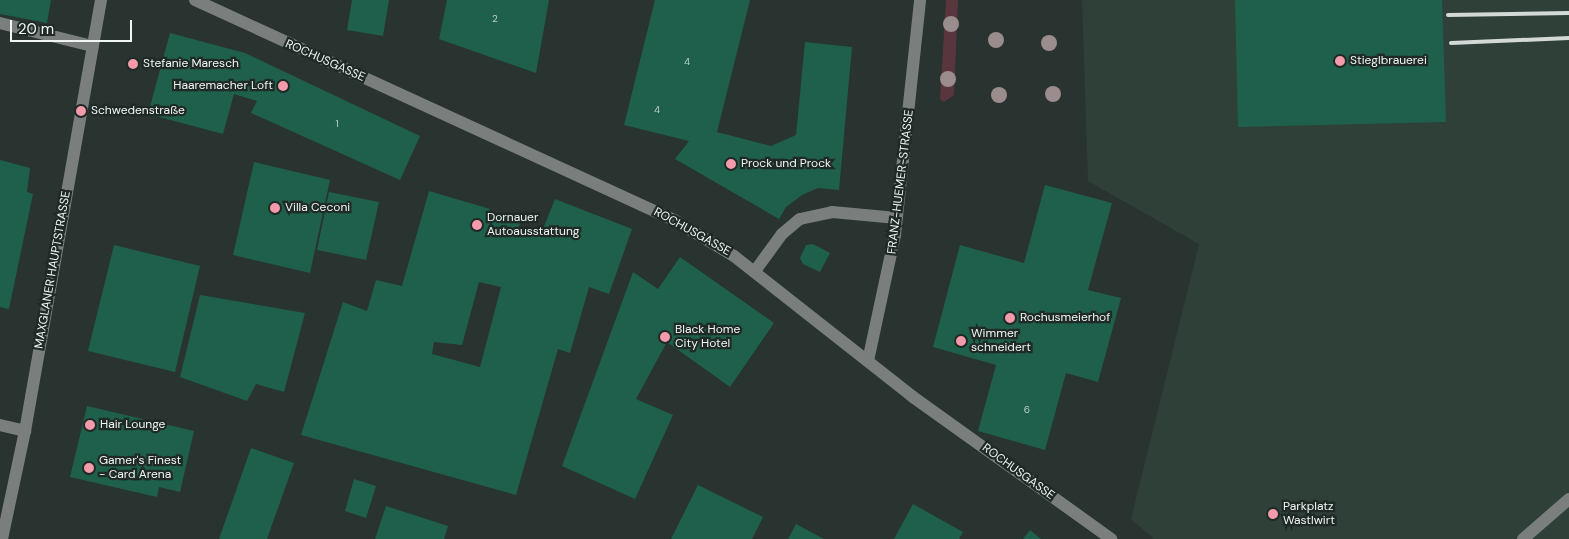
<!DOCTYPE html>
<html>
<head>
<meta charset="utf-8">
<style>
	body { margin:0 }
	#map { position:relative; width:1569px; height:539px; overflow:hidden; background:#29332f; font-family:"DM Sans",sans-serif }
	div>[style] { position:absolute }
	.built>* { inset:0; background:#2f4039 }
	.green>* { inset:0; background:#59363d }
	.building>* { inset:0; background:#1e604b }
	.minor>* { height:12px; margin:-6px; padding:0 6px; transform-origin:6px; border-radius:6px; background:#7a7f7d }
	.rail>* { height:4px; margin:-2px; padding:0 2px; transform-origin:2px; border-radius:2px; background:#d2d9d6 }
	.trees>* { width:16px; height:16px; margin:-8px; border-radius:50%; background:#9b8c8d }
	.dots>* { width:14px; height:14px; translate:-50% -50%; box-sizing:border-box; border:2px solid #1f2925; border-radius:50% }
	span { translate:-50% -50%; white-space:nowrap; text-align:center; line-height:1.15; -webkit-text-stroke:4.5px #1f2925; paint-order:stroke }
	.number-label { font-size:10px; color:#bbd0c9 }
	.number-label span { -webkit-text-stroke-width:0 }
	.street-label { font-size:12px; color:#eff6f3 }
	.poi-label { font-size:12px; color:#eff6f3 }
	.left { translate:0 -50%; text-align:left }
	.right { translate:-100% -50%; text-align:right }
	.scale { position:absolute; left:10px; top:20px; width:122px; height:22px; box-sizing:border-box; border:2px solid #eff6f3; border-top:0; padding-left:6px; font-size:15px; line-height:18px; white-space:nowrap; color:#eff6f3; -webkit-text-stroke:4px #1f2925; paint-order:stroke }
</style>
</head>
<body>
<div id="map">
	<div class="built">
		<div style="clip-path:polygon(1082px 0,1569px 0,1569px 539px,1154px 539px,1131px 519px,1199px 244px,1088px 181px)"></div>
	</div>
	<div class="green">
		<div style="clip-path:polygon(946px 0,958px 0,954px 95px,944px 102px,940px 99px)"></div>
	</div>
	<div class="building">
		<div style="clip-path:polygon(0 0,51px 0,47px 23px,0 14px)"></div>
		<div style="clip-path:polygon(352px 0,389px 0,383px 36px,347px 30px)"></div>
		<div style="clip-path:polygon(447px 0,549px 0,536px 73px,439px 39px)"></div>
		<div style="clip-path:polygon(655px 0,750px 0,717px 132px,771px 146px,796px 135px,805px 42px,852px 47px,839px 190px,818px 188px,802px 195px,786px 207px,779px 219px,675px 159px,689px 141px,624px 125px)"></div>
		<div style="clip-path:polygon(1235px 0,1442px 0,1446px 122px,1238px 127px)"></div>
		<div style="clip-path:polygon(170px 33px,245px 53px,420px 136px,400px 180px,251px 113px,257px 101px,234px 94px,223px 134px,148px 114px)"></div>
		<div style="clip-path:polygon(0 160px,30px 168px,27px 192px,33px 194px,9px 309px,0 307px)"></div>
		<div style="clip-path:polygon(254px 162px,330px 180px,310px 273px,233px 255px)"></div>
		<div style="clip-path:polygon(1045px 185px,1112px 203px,1088px 290px,1121px 298px,1098px 382px,1066px 373px,1045px 450px,978px 431px,996px 365px,933px 347px,960px 245px,1024px 263px)"></div>
		<div style="clip-path:polygon(evenodd,429px 191px,490px 209px,488px 214px,520px 223px,518px 230px,541px 234px,555px 199px,632px 229px,609px 294px,589px 287px,570px 353px,558px 349px,516px 495px,301px 435px,343px 302px,367px 311px,376px 280px,402px 286px,429px 191px,479px 282px,501px 287px,480px 367px,432px 354px,434px 342px,462px 345px,479px 282px)"></div>
		<div style="clip-path:polygon(329px 192px,379px 202px,366px 260px,317px 250px)"></div>
		<div style="clip-path:polygon(813px 244px,830px 253px,820px 272px,803px 264px,800px 258px,806px 245px)"></div>
		<div style="clip-path:polygon(114px 245px,200px 266px,175px 372px,88px 351px)"></div>
		<div style="clip-path:polygon(680px 257px,774px 323px,730px 387px,667px 342px,636px 399px,673px 415px,635px 499px,562px 466px,633px 272px,658px 289px)"></div>
		<div style="clip-path:polygon(200px 295px,305px 313px,284px 392px,256px 384px,247px 401px,180px 377px)"></div>
		<div style="clip-path:polygon(87px 406px,194px 431px,180px 492px,159px 487px,157px 497px,70px 477px)"></div>
		<div style="clip-path:polygon(251px 448px,294px 463px,267px 539px,219px 539px)"></div>
		<div style="clip-path:polygon(354px 479px,376px 486px,366px 518px,345px 511px)"></div>
		<div style="clip-path:polygon(698px 485px,763px 517px,752px 539px,671px 539px)"></div>
		<div style="clip-path:polygon(913px 504px,963px 532px,959px 539px,894px 539px)"></div>
		<div style="clip-path:polygon(386px 506px,448px 526px,444px 539px,375px 539px)"></div>
		<div style="clip-path:polygon(796px 524px,824px 539px,788px 539px)"></div>
		<div style="clip-path:polygon(1030px 530px,1041px 539px,1023px 539px)"></div>
	</div>
	<div class="minor">
		<div style="left:195px;top:0;width:527px;rotate:24.67deg"></div>
		<div style="left:674px;top:220px;width:70px;rotate:31deg"></div>
		<div style="left:734px;top:256px;width:228px;rotate:38.2deg"></div>
		<div style="left:913px;top:397px;width:244px;rotate:35.6deg"></div>
		<div style="left:0;top:23px;width:95px;rotate:14deg"></div>
		<div style="left:755px;top:271px;width:46px;rotate:-53.9deg"></div>
		<div style="left:782px;top:234px;width:23px;rotate:-40deg"></div>
		<div style="left:800px;top:219px;width:33px;rotate:-12deg"></div>
		<div style="left:832px;top:212px;width:65px;rotate:5.3deg"></div>
		<div style="left:868px;top:361px;width:129px;rotate:-77.9deg"></div>
		<div style="left:895px;top:235px;width:236px;rotate:-83.9deg"></div>
		<div style="left:0;top:425px;width:26px;rotate:13deg"></div>
		<div style="left:2px;top:539px;width:110px;rotate:-78deg"></div>
		<div style="left:25px;top:431px;width:438px;rotate:-80deg"></div>
		<div style="left:1523px;top:539px;width:61px;rotate:-41deg"></div>
	</div>
	<div class="rail">
		<div style="left:1448px;top:15px;width:121px;rotate:-0.9deg"></div>
		<div style="left:1451px;top:43px;width:118px;rotate:-2.4deg"></div>
	</div>
	<div class="trees">
		<div style="left:951px;top:24px"></div>
		<div style="left:996px;top:40px"></div>
		<div style="left:1049px;top:43px"></div>
		<div style="left:948px;top:79px"></div>
		<div style="left:1053px;top:94px"></div>
		<div style="left:999px;top:95px"></div>
	</div>
	<div class="dots">
		<div style="left:1340px;top:61px;background:#f39aab"></div>
		<div style="left:133px;top:64px;background:#f39aab"></div>
		<div style="left:283px;top:86px;background:#f39aab"></div>
		<div style="left:81px;top:111px;background:#f39aab"></div>
		<div style="left:731px;top:164px;background:#f39aab"></div>
		<div style="left:275px;top:208px;background:#f39aab"></div>
		<div style="left:477px;top:225px;background:#f39aab"></div>
		<div style="left:1010px;top:318px;background:#f39aab"></div>
		<div style="left:665px;top:337px;background:#f39aab"></div>
		<div style="left:961px;top:341px;background:#f39aab"></div>
		<div style="left:90px;top:425px;background:#f39aab"></div>
		<div style="left:89px;top:468px;background:#f39aab"></div>
		<div style="left:1273px;top:514px;background:#f39aab"></div>
	</div>
	<div class="number-label">
		<span style="left:495px;top:19px">2</span>
		<span style="left:687px;top:62px">4</span>
		<span style="left:657px;top:110px">4</span>
		<span style="left:337px;top:124px">1</span>
		<span style="left:1027px;top:410px">6</span>
	</div>
	<div class="street-label">
		<span style="left:325px;top:61px;rotate:24deg">ROCHUSGASSE</span>
		<span style="left:901px;top:182px;rotate:-83deg">FRANZ-HUEMER-STRASSE</span>
		<span style="left:692px;top:232px;rotate:29deg">ROCHUSGASSE</span>
		<span style="left:53px;top:270px;rotate:-80deg">MAXGLANER HAUPTSTRASSE</span>
		<span style="left:1018px;top:472px;rotate:36deg">ROCHUSGASSE</span>
	</div>
	<div class="poi-label">
		<span class="left" style="left:1350px;top:61px">Stieglbrauerei</span>
		<span class="left" style="left:143px;top:64px">Stefanie Maresch</span>
		<span class="right" style="left:273px;top:86px">Haaremacher Loft</span>
		<span class="left" style="left:91px;top:111px">Schwedenstraße</span>
		<span class="left" style="left:741px;top:164px">Prock und Prock</span>
		<span class="left" style="left:285px;top:208px">Villa Ceconi</span>
		<span class="left" style="left:487px;top:225px">Dornauer<br>Autoausstattung</span>
		<span class="left" style="left:1020px;top:318px">Rochusmeierhof</span>
		<span class="left" style="left:675px;top:337px">Black Home<br>City Hotel</span>
		<span class="left" style="left:971px;top:341px">Wimmer<br>schneidert</span>
		<span class="left" style="left:100px;top:425px">Hair Lounge</span>
		<span class="left" style="left:99px;top:468px">Gamer's Finest<br>- Card Arena</span>
		<span class="left" style="left:1283px;top:514px">Parkplatz<br>Wastlwirt</span>
	</div>
	<div class="scale">20 m</div>
</div>
</body>
</html>
